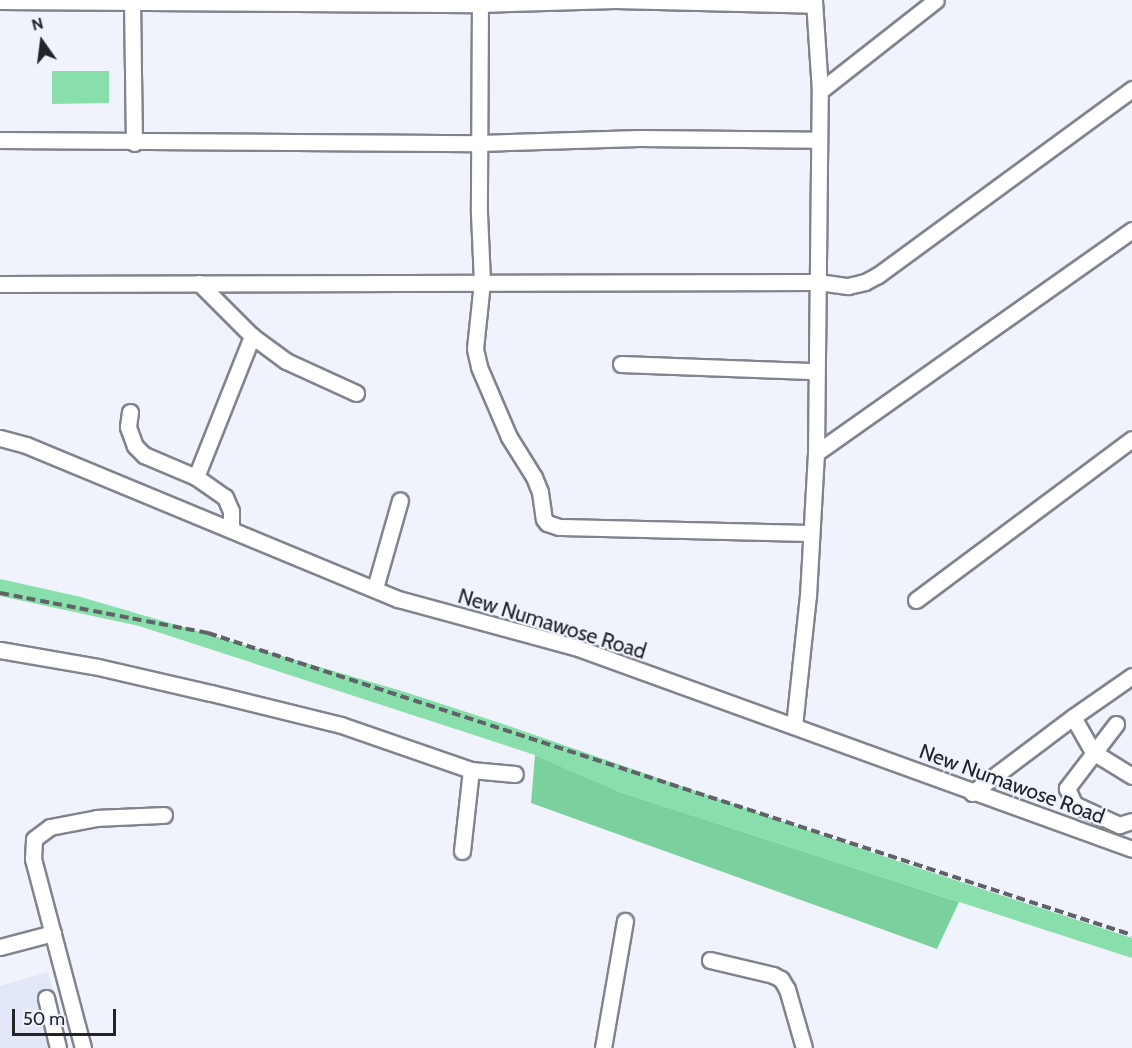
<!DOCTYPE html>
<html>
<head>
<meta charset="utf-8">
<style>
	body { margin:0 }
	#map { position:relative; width:1132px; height:1048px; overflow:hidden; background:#f0f3fc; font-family:Cabin,sans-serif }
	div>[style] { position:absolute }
	.built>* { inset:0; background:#e2e8f8 }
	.green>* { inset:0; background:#89dfab }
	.forest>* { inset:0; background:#7bd19d }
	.roads { filter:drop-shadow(2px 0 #81848d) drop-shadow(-2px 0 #81848d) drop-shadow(0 2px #81848d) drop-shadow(0 -2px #81848d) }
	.minor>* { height:15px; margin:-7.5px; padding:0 7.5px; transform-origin:7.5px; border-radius:7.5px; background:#fff }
	.rail>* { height:4px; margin-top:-2px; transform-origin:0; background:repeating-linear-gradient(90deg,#606267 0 9px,transparent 0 13.5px) }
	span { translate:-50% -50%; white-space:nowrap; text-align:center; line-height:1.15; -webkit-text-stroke:4.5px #f0f3fc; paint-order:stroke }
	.street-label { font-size:21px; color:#232428 }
	.north { position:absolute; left:12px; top:12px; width:60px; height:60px; -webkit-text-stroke:4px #f0f3fc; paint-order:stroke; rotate:346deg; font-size:16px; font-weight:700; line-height:24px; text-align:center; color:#232428 }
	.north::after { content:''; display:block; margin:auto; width:21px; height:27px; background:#232428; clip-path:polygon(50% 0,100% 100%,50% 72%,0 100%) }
	.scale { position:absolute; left:12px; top:1009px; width:104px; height:27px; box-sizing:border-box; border:3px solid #232428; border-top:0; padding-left:8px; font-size:18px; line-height:21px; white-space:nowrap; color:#232428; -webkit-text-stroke:4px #f0f3fc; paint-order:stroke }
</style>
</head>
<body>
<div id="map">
	<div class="built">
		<div style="clip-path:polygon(48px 972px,69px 1048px,0 1048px,0 986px)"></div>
	</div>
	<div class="green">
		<div style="clip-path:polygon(52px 71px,109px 71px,109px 103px,52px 104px)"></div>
		<div style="clip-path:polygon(0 579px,81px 597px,405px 692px,503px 724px,903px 863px,1132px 938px,1132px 958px,620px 792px,535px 755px,139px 626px,0 596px)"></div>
	</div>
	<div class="forest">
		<div style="clip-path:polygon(535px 755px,620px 792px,959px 902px,937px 949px,531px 803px)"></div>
	</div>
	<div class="roads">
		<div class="minor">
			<div style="left:132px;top:0;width:143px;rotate:89.2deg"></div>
			<div style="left:480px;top:0;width:213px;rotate:90.3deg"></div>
			<div style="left:479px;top:213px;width:69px;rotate:87.5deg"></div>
			<div style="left:482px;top:282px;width:67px;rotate:96deg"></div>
			<div style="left:475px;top:349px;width:18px;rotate:77deg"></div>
			<div style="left:479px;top:367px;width:76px;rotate:66.8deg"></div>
			<div style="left:509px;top:437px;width:47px;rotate:58deg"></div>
			<div style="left:534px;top:477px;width:16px;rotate:68deg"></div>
			<div style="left:540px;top:492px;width:27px;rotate:82deg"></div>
			<div style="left:544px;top:519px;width:5px;rotate:53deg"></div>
			<div style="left:547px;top:523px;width:13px;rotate:18deg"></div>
			<div style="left:559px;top:527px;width:252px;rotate:1.4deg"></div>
			<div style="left:0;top:1px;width:480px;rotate:0.4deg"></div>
			<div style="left:480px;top:4px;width:135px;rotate:-1.7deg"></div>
			<div style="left:615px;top:0;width:199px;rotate:1.4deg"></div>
			<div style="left:820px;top:91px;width:147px;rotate:-38.1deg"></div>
			<div style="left:0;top:140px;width:480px;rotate:0.4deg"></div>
			<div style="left:480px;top:143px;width:159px;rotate:-1.8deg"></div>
			<div style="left:639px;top:138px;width:179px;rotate:0.6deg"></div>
			<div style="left:0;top:284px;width:818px;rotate:-0.14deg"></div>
			<div style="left:818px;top:282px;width:30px;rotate:8deg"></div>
			<div style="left:848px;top:286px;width:17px;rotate:-13deg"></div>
			<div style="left:865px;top:282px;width:15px;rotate:-28deg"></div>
			<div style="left:878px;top:275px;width:315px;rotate:-36.2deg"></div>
			<div style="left:252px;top:336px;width:42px;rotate:36.3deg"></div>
			<div style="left:286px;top:361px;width:77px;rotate:24.6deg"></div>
			<div style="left:621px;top:364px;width:195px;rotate:2.1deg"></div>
			<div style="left:130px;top:412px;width:15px;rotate:98deg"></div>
			<div style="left:128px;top:427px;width:20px;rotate:70deg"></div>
			<div style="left:135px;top:446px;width:13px;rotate:45deg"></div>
			<div style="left:144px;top:455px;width:56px;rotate:22.9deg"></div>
			<div style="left:196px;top:477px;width:35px;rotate:35deg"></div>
			<div style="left:225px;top:497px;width:15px;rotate:67deg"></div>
			<div style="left:231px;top:511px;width:18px;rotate:90deg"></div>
			<div style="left:0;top:438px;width:27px;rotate:15deg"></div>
			<div style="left:26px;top:445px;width:403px;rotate:22.5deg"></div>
			<div style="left:398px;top:599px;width:183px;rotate:15.2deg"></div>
			<div style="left:575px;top:647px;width:592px;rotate:19.93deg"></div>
			<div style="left:816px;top:453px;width:387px;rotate:-35.2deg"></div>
			<div style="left:196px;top:477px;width:152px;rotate:-68.3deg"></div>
			<div style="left:252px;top:336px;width:75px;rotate:-135deg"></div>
			<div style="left:375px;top:588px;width:91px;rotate:-74.1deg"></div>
			<div style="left:916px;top:600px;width:269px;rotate:-36.7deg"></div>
			<div style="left:0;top:650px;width:99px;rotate:9.8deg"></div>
			<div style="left:98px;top:667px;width:116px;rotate:13deg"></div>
			<div style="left:211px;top:693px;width:134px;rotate:13.8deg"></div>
			<div style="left:341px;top:725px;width:138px;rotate:19.1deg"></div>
			<div style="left:471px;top:770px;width:44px;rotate:5.2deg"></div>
			<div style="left:1073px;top:717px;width:40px;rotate:60.3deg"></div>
			<div style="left:1093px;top:752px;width:46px;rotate:31.6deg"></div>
			<div style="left:1116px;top:724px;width:81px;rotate:127.4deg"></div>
			<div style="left:1067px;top:788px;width:17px;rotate:66deg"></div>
			<div style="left:1074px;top:804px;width:50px;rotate:25deg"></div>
			<div style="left:1119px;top:825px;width:14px;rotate:-17deg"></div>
			<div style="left:794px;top:726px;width:131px;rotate:-83.9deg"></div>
			<div style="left:808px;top:596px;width:143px;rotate:-86.8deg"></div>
			<div style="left:816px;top:453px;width:362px;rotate:-89.4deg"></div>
			<div style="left:820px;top:91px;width:91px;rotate:-93.8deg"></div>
			<div style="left:972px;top:793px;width:126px;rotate:-37deg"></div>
			<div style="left:1073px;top:717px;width:72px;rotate:-34.8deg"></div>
			<div style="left:462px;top:851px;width:81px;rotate:-83.7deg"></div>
			<div style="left:0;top:947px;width:55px;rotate:-14.8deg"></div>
			<div style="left:710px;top:960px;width:65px;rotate:13.4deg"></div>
			<div style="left:773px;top:975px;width:9px;rotate:27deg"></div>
			<div style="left:781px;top:979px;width:12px;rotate:59deg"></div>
			<div style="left:787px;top:989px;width:61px;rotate:73.9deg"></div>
			<div style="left:46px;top:998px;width:51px;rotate:76.5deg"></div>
			<div style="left:83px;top:1048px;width:196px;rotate:-104.8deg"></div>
			<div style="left:33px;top:859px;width:20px;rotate:-87deg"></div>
			<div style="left:34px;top:839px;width:20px;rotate:-37deg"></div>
			<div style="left:50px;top:827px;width:48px;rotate:-10.8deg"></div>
			<div style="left:97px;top:818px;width:67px;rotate:-2.6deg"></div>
			<div style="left:603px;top:1048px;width:129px;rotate:-80.2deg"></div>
		</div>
	</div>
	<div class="rail">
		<div style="left:0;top:593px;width:212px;rotate:10.9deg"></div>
		<div style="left:208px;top:633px;width:972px;rotate:18.1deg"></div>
	</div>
	<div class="street-label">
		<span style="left:552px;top:624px;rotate:17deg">New Numawose Road</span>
		<span style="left:1012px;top:784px;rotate:20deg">New Numawose Road</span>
	</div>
	<div class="north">N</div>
	<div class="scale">50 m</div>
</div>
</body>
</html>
